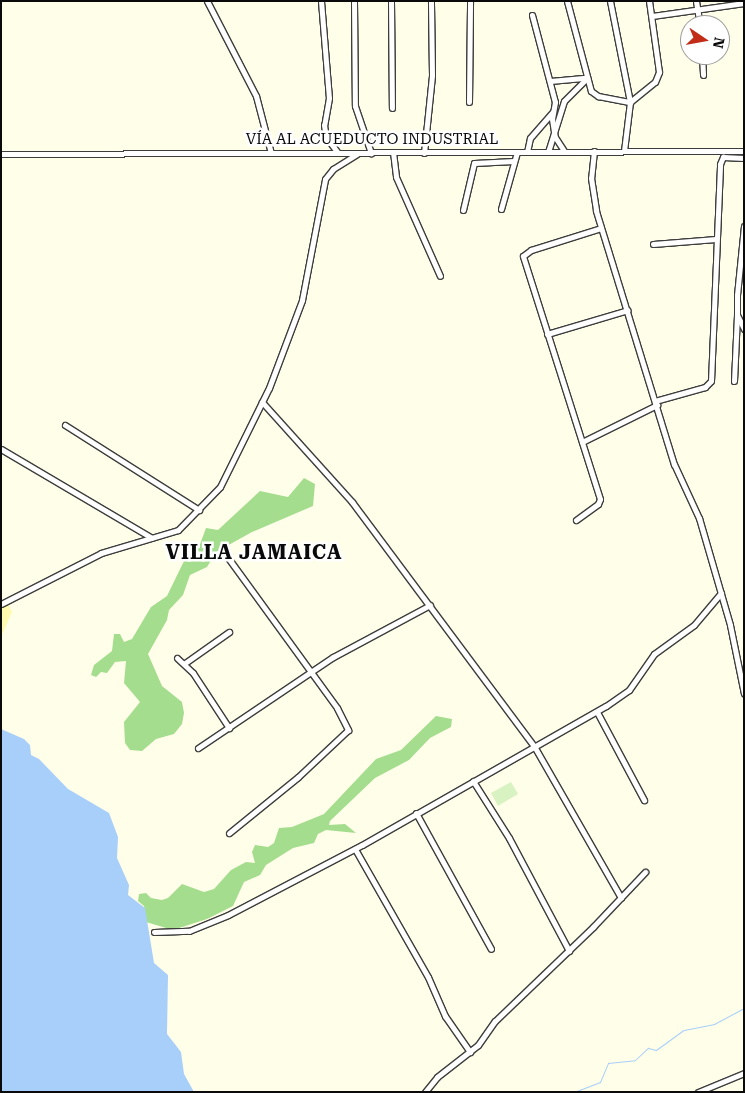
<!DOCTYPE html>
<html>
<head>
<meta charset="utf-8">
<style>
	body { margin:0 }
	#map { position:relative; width:745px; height:1093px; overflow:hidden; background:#fffee8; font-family:"Roboto Serif",serif }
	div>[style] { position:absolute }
	.forest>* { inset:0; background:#a5dd8e }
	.sand>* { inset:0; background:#fffab0 }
	.pitch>* { inset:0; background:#d9f2c2 }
	.water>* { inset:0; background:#a8cefa }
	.stream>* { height:1px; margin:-0.5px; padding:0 0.5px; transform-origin:0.5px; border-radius:0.5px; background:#a8cefa }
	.roads { filter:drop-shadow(1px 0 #3d3d3d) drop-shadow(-1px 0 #3d3d3d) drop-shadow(0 1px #3d3d3d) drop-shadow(0 -1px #3d3d3d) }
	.minor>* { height:5px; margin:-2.5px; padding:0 2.5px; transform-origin:2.5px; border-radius:2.5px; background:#fff }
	span { translate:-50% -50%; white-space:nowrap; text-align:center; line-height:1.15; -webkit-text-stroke:5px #fff; paint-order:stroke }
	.street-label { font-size:15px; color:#0a0a0a }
	.district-label { font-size:20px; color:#0a0a0a; font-weight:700; letter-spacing:1px }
	.frame { position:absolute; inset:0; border:2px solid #0a0a0a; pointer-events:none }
	.north { position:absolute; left:680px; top:15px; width:50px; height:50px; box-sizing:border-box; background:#fff; border:1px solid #9d9d9d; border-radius:50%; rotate:102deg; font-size:14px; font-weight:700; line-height:20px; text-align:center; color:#0a0a0a }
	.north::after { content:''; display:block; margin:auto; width:18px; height:22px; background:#c22d1a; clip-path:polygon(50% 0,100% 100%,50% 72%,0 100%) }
</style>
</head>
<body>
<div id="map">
	<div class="forest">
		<div style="clip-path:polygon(304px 478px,315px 484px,313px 506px,252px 532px,216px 552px,207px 567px,190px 575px,183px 595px,169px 610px,167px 620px,148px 654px,162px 686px,182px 702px,184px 713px,182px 724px,174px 734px,156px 739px,142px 751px,130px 750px,125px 743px,124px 722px,140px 702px,124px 683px,126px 661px,115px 662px,107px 673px,101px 672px,96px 677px,91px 675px,94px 665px,112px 651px,114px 634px,120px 634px,124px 642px,132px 639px,151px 607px,167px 596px,185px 559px,199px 547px,206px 528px,218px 530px,260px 491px,288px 497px)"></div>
		<div style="clip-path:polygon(436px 716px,452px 719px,451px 727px,430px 738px,409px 760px,375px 778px,330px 821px,329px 825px,345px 824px,356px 833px,326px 830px,318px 834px,314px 843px,293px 848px,266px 865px,260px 875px,244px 882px,233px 906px,207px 919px,173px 930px,146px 922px,144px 906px,138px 901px,139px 894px,146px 893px,151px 898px,162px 900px,168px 898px,182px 884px,204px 892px,214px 889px,231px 870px,246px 862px,255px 863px,252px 852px,255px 845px,268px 847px,274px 843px,279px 828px,292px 827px,324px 814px,376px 759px,401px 750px)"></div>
	</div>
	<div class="sand">
		<div style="clip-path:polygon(7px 602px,12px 612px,1px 637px,1px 604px)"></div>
	</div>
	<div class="pitch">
		<div style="clip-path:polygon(511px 782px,518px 794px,498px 806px,491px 793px)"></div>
	</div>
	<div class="water">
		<div style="clip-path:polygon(1px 729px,24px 739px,30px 745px,31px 755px,39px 759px,68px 789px,109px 813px,118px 837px,117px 858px,129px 885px,128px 895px,145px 908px,154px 963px,168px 975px,167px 1034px,181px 1052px,184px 1074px,194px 1092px,1px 1092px)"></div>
	</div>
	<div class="stream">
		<div style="left:574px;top:1092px;width:28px;rotate:-21deg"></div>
		<div style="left:600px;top:1082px;width:21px;rotate:-67deg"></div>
		<div style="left:608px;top:1063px;width:27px;rotate:-6deg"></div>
		<div style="left:635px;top:1060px;width:18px;rotate:-43deg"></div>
		<div style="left:648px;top:1048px;width:8px;rotate:14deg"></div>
		<div style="left:656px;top:1050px;width:34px;rotate:-36deg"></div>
		<div style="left:684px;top:1030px;width:31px;rotate:-11deg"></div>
		<div style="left:714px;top:1024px;width:34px;rotate:-28deg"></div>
	</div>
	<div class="roads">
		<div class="minor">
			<div style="left:207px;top:1px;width:107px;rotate:62.7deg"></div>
			<div style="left:256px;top:96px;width:59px;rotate:75.3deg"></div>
			<div style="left:321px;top:1px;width:97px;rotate:85.3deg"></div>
			<div style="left:329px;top:98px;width:27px;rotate:100deg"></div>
			<div style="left:324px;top:125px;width:12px;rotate:81deg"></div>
			<div style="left:326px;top:137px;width:20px;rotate:53deg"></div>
			<div style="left:354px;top:1px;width:105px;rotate:89.5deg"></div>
			<div style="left:355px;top:106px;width:50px;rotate:71.2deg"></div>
			<div style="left:391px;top:1px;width:107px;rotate:89.5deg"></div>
			<div style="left:567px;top:1px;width:93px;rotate:75.1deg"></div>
			<div style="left:591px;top:91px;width:9px;rotate:36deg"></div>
			<div style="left:598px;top:96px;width:33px;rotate:11deg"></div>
			<div style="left:630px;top:102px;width:32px;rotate:-39deg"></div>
			<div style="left:655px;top:82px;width:11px;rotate:-68deg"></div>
			<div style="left:659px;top:72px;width:72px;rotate:-98deg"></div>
			<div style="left:610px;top:1px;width:103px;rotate:78.8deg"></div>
			<div style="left:630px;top:102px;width:49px;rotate:97deg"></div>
			<div style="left:696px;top:1px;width:24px;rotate:81deg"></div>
			<div style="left:532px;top:15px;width:90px;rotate:75.2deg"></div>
			<div style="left:555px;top:102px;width:17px;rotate:100deg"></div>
			<div style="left:552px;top:119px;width:18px;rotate:81deg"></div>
			<div style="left:555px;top:137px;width:17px;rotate:57deg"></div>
			<div style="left:652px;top:16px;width:93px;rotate:-8deg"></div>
			<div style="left:702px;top:55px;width:20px;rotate:87deg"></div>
			<div style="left:550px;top:81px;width:36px;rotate:-5deg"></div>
			<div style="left:469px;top:102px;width:101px;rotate:-89.4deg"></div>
			<div style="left:594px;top:151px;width:27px;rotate:96deg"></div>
			<div style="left:591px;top:178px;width:33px;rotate:81deg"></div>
			<div style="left:596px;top:211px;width:265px;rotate:72.9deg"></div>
			<div style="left:674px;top:464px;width:60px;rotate:65.2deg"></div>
			<div style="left:699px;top:518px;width:111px;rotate:73.8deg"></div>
			<div style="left:730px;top:625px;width:70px;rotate:78.5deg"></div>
			<div style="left:393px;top:152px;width:25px;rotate:83deg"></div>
			<div style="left:396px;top:177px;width:108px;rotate:66deg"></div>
			<div style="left:527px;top:152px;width:14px;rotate:-78deg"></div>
			<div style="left:530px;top:138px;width:35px;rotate:-49deg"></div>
			<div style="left:548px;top:152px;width:53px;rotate:-72.6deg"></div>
			<div style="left:564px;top:101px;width:33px;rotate:-45deg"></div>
			<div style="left:424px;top:153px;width:78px;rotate:-84.1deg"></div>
			<div style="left:432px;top:75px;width:74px;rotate:-90.8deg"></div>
			<div style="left:1px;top:154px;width:743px;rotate:-0.23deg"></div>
			<div style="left:501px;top:209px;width:59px;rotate:-74.3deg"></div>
			<div style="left:463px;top:210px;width:48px;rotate:-76.8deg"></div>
			<div style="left:474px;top:163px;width:40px;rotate:-2.9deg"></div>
			<div style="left:744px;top:226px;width:69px;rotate:95.8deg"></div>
			<div style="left:737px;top:295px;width:20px;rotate:90deg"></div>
			<div style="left:737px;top:315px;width:16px;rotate:63deg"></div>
			<div style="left:653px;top:244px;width:63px;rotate:-4.5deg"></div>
			<div style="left:547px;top:334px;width:84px;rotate:-16.5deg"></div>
			<div style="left:734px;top:381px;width:65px;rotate:-87.4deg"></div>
			<div style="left:655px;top:401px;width:52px;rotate:-15.6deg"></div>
			<div style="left:705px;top:387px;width:8px;rotate:-45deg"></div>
			<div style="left:711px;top:381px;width:217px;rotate:-87.6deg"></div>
			<div style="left:720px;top:164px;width:8px;rotate:-67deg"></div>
			<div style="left:723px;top:157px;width:21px;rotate:3deg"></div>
			<div style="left:262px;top:402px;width:135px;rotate:48deg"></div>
			<div style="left:352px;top:502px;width:304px;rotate:53.3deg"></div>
			<div style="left:534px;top:746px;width:175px;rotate:60.2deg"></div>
			<div style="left:65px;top:425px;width:159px;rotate:32.4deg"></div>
			<div style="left:582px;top:442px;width:84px;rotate:-26.3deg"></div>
			<div style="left:1px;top:449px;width:175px;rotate:30.5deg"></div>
			<div style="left:576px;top:520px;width:27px;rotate:-36deg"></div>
			<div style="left:598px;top:504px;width:5px;rotate:-68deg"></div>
			<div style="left:600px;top:499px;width:255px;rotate:-107.6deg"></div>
			<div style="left:523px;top:256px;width:10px;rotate:-37deg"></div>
			<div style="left:531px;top:250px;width:73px;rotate:-17.4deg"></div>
			<div style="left:226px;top:555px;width:189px;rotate:54deg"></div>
			<div style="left:337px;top:708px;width:25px;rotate:63deg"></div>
			<div style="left:348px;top:730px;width:69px;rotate:136.8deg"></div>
			<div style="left:298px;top:777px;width:89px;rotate:140.9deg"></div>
			<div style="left:1px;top:604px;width:112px;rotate:-27deg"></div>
			<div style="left:101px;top:553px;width:80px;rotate:-16.6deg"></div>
			<div style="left:178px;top:530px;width:60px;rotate:-45.7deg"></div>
			<div style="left:220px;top:487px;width:110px;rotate:-63.7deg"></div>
			<div style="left:269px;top:388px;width:94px;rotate:-69.4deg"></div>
			<div style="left:302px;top:300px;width:123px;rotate:-79.2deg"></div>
			<div style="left:325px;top:179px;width:13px;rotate:-51deg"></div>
			<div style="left:333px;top:169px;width:28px;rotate:-32deg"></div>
			<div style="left:177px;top:658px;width:22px;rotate:43deg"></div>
			<div style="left:193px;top:673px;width:66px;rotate:56.8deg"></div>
			<div style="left:185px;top:663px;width:54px;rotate:-35.2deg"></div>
			<div style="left:597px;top:712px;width:100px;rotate:61.9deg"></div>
			<div style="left:198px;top:748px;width:163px;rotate:-34deg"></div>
			<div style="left:333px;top:657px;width:110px;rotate:-28.2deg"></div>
			<div style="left:473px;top:781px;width:67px;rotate:57.7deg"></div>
			<div style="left:509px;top:838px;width:128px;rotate:62deg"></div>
			<div style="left:416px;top:813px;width:155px;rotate:61.1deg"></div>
			<div style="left:355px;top:849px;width:147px;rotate:60.3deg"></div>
			<div style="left:428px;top:977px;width:43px;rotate:66.4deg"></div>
			<div style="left:445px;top:1016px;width:44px;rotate:55.2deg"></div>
			<div style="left:154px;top:932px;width:35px;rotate:-2deg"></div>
			<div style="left:189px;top:931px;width:42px;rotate:-22.3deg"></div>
			<div style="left:228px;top:915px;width:151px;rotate:-27.6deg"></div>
			<div style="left:362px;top:845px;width:281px;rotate:-29.7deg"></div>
			<div style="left:606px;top:706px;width:28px;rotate:-35deg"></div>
			<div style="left:629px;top:690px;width:44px;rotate:-55.2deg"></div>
			<div style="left:654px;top:654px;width:49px;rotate:-35.9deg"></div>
			<div style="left:694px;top:625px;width:42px;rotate:-49.8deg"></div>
			<div style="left:425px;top:1092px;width:19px;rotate:-51deg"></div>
			<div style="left:437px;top:1077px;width:52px;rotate:-38deg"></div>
			<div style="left:478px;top:1045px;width:29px;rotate:-55deg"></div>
			<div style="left:495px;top:1021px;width:136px;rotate:-43.8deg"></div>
			<div style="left:593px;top:927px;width:76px;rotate:-46.6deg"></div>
			<div style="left:698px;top:1092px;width:50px;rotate:-22.4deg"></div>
		</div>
	</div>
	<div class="street-label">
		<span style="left:372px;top:140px">VÍA AL ACUEDUCTO INDUSTRIAL</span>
	</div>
	<div class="district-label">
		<span style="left:254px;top:552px">VILLA JAMAICA</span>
	</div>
	<div class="frame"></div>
	<div class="north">N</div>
</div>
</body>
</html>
